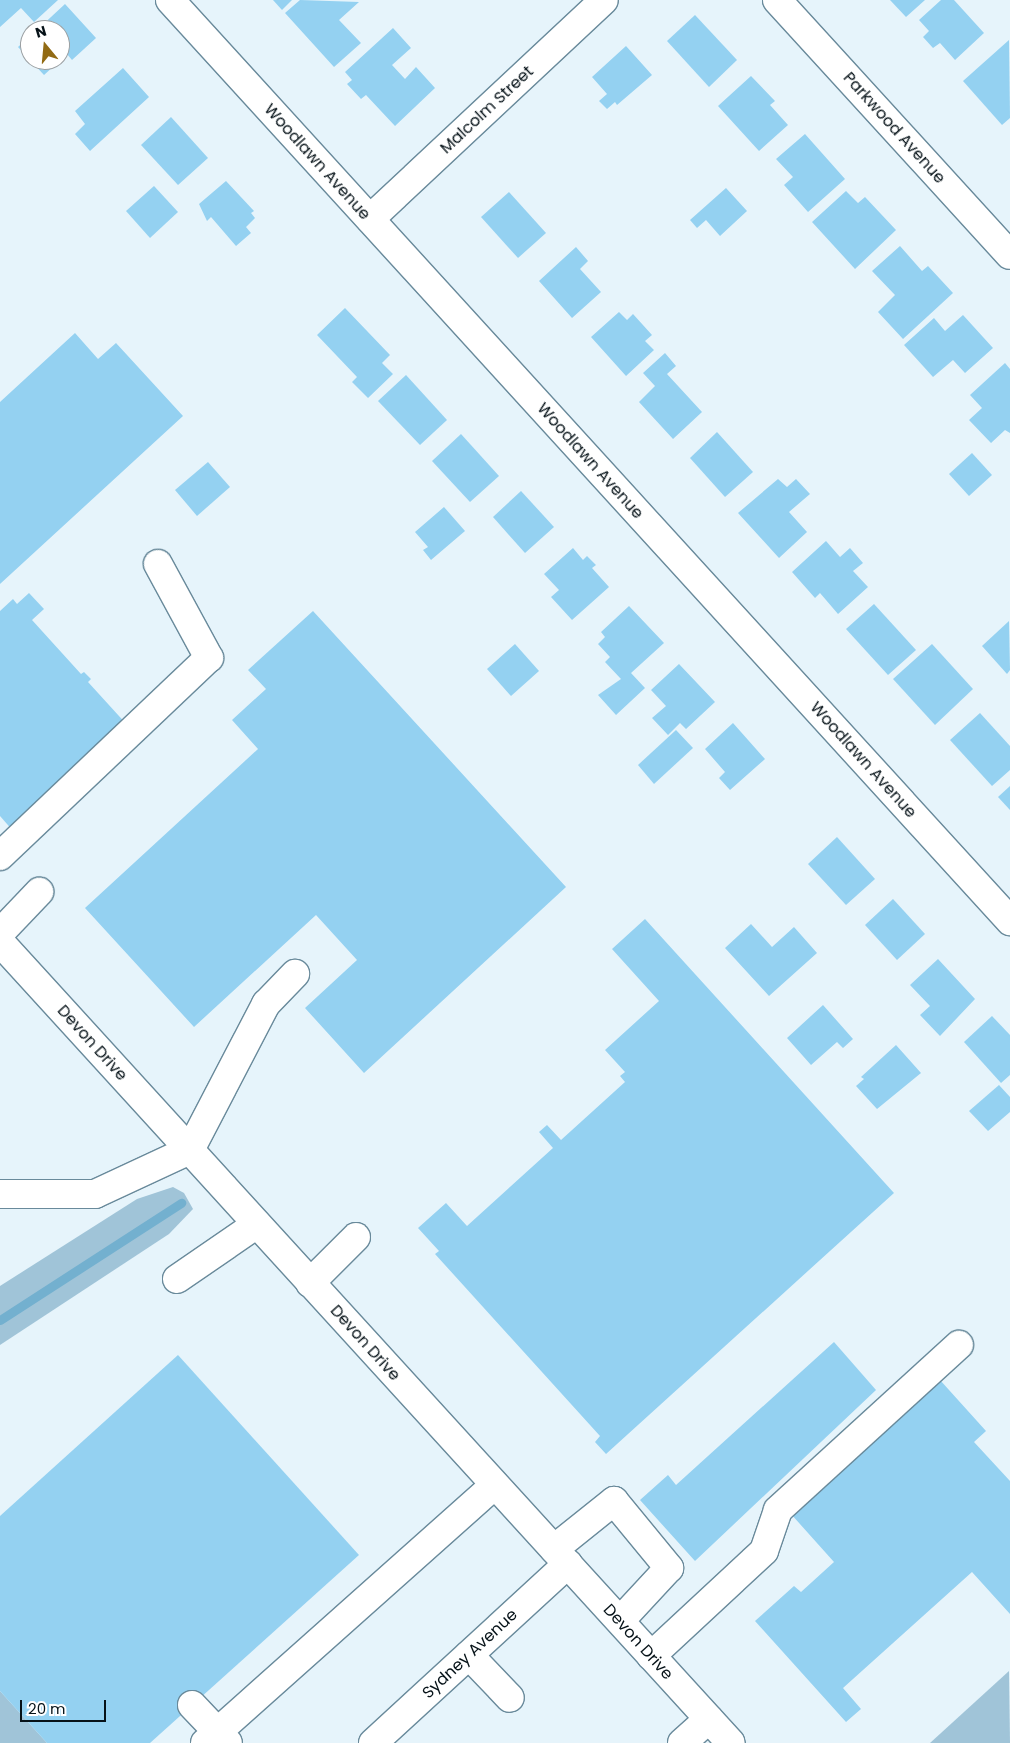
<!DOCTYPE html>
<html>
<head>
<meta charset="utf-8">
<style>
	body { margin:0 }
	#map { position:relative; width:1010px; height:1743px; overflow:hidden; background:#e6f4fb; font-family:Poppins,sans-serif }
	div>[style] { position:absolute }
	.green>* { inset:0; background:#a0c4d8 }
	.stream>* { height:9px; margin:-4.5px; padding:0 4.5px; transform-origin:4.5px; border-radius:4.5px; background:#73b0cf }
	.building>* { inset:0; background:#94d1f1 }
	.roads { filter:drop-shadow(1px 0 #698a9b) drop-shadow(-1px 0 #698a9b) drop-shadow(0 1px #698a9b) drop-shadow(0 -1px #698a9b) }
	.minor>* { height:28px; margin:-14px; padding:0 14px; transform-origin:14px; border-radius:14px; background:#fff }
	span { translate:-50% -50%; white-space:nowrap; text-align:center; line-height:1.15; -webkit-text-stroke:5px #fff; paint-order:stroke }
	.street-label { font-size:16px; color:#061218 }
	.north { position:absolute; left:20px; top:20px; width:50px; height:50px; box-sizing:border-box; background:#fff; border:1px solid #9ba0a3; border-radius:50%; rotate:343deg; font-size:14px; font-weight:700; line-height:20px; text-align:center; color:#061218 }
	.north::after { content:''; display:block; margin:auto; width:18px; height:22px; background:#926b14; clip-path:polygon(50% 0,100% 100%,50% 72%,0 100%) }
	.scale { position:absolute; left:20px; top:1700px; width:86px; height:22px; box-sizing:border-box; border:2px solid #061218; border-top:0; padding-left:6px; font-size:15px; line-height:18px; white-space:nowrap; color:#061218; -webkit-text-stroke:4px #fff; paint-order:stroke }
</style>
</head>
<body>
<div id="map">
	<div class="green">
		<div style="clip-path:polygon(173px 1187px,184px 1193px,193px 1209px,169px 1234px,0 1345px,0 1286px,137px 1199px)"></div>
		<div style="clip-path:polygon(1009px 1671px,1010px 1743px,930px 1743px)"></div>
		<div style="clip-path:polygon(0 1691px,47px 1743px,0 1743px)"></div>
	</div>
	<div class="stream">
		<div style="left:0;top:1320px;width:216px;rotate:-32.9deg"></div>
	</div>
	<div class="building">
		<div style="clip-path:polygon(0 0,58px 0,34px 22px,21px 8px,0 27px)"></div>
		<div style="clip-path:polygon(273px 0,292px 0,282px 10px)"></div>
		<div style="clip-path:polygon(300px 0,359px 2px,339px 20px,361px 43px,334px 67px,285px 13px)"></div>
		<div style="clip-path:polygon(890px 0,925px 0,906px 17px)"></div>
		<div style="clip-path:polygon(941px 0,954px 0,984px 33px,955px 60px,940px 43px,933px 48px,923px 37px,929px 31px,919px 20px)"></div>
		<div style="clip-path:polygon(65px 4px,96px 38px,72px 60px,67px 54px,44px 75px,18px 47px,30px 36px,30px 60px,60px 60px,60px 30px,37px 30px)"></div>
		<div style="clip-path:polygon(695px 15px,737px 60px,709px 87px,667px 41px)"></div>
		<div style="clip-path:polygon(393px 28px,411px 48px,392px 65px,405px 79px,416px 67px,435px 88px,395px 126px,366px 95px,361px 99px,347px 84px,352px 80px,345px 72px)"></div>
		<div style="clip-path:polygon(1009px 40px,1010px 118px,1002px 125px,963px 81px)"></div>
		<div style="clip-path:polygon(626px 46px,652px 75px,617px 105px,615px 102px,607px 109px,599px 101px,607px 94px,592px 77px)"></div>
		<div style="clip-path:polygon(123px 68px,149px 97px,90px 151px,75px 134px,85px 124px,75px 111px)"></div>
		<div style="clip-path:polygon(751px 76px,775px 101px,770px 105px,788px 125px,759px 151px,718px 106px)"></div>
		<div style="clip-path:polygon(171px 117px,208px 158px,178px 185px,141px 145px)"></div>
		<div style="clip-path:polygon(805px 134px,845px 179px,808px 212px,784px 185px,793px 177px,776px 159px)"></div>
		<div style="clip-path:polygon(226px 181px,254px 211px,251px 213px,255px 218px,246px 227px,251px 233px,236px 246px,211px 217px,207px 221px,199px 204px)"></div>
		<div style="clip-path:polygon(154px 186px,178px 212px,150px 238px,126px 211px)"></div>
		<div style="clip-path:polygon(726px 188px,747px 211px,720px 236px,706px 220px,697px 228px,690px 220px)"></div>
		<div style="clip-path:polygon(846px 191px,858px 203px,865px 197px,896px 230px,855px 269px,812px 222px)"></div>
		<div style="clip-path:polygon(509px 192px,546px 233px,518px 258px,481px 217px)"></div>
		<div style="clip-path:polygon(900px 246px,922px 271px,928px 266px,953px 293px,903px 339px,878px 312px,895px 295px,872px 271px)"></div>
		<div style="clip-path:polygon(576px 247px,588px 261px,580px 269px,601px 292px,572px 318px,539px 281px)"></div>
		<div style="clip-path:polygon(345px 308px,390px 355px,382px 363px,393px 374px,368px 398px,352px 382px,357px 377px,317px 335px)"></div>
		<div style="clip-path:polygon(619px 312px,627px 320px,633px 314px,652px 335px,645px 341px,654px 350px,626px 376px,591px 337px)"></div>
		<div style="clip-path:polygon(963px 315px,993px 348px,965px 373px,953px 360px,933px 377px,904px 345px,934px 318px,945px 331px)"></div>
		<div style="clip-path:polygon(75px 333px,98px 359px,116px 343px,183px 416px,0 584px,0 402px)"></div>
		<div style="clip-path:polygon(665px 353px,676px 366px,667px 374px,702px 412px,673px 439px,639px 402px,655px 386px,643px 373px)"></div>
		<div style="clip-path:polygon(1005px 363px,1010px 369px,1010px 433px,1005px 430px,991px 443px,969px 420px,982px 408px,970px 395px)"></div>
		<div style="clip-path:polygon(406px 375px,447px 420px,420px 445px,378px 401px)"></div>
		<div style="clip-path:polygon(717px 432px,753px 472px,725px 497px,690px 458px)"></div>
		<div style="clip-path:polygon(461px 434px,499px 476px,470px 502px,432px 461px)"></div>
		<div style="clip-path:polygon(972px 453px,992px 475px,969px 496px,949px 474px)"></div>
		<div style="clip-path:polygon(208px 462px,230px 487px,197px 516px,175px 490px)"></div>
		<div style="clip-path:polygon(778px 479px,787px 487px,796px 479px,810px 494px,789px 512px,807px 532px,779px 558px,738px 513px)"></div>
		<div style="clip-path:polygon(521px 491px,554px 527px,525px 553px,493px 517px)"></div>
		<div style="clip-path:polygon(444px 507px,465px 531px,431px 560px,423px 550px,428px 547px,415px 532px)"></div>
		<div style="clip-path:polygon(826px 541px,840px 557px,850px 548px,863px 563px,853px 571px,868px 587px,838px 614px,820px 593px,815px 598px,792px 572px)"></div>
		<div style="clip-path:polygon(573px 548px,583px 560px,587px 556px,596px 565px,592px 568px,609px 587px,572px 620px,551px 597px,559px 590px,544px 574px)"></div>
		<div style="clip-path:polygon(29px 593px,44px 609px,32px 620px,81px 674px,84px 672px,91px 679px,88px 682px,129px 727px,14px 832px,0 816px,0 611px,13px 599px,17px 604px)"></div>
		<div style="clip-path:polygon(874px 604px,916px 650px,888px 675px,846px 629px)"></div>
		<div style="clip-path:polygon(629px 606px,664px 643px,631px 673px,645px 688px,616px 715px,598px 695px,621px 679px,605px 662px,610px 657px,598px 644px,605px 637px,601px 632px)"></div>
		<div style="clip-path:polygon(313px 611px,566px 887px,364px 1073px,305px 1008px,357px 960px,316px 915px,194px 1027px,85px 908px,258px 749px,232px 720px,266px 689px,248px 670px)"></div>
		<div style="clip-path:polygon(1009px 621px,1010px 670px,1007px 674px,982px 646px)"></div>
		<div style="clip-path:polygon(515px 644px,539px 671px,511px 696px,487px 669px)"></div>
		<div style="clip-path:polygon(932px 644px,973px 689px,935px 725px,893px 679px)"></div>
		<div style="clip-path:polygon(679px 664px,715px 702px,686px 729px,680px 723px,668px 735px,652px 718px,666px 706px,651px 690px)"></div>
		<div style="clip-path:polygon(980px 713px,1010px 746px,1010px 770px,992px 786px,950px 740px)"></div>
		<div style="clip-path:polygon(733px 723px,765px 759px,730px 790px,719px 778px,725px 772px,705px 749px)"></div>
		<div style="clip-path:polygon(676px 730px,693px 748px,654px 784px,638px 765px)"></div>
		<div style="clip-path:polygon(1010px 786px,1010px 810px,998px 797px)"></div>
		<div style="clip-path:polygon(837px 837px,875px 879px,846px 905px,808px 864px)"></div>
		<div style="clip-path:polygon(893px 899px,925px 934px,897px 960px,865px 925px)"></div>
		<div style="clip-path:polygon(645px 919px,894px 1193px,606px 1454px,595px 1442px,600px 1436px,435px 1254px,439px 1251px,418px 1228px,446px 1203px,467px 1226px,553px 1148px,539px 1132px,547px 1125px,561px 1140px,625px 1082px,620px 1076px,625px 1072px,605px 1050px,659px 1001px,612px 949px)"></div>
		<div style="clip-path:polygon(751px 924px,772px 947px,794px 927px,817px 953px,769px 996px,725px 948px)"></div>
		<div style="clip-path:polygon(938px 959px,975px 999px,940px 1036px,920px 1015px,930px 1006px,910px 985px)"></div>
		<div style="clip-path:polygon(823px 1005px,853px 1039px,843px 1048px,837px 1042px,811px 1065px,787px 1038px)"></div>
		<div style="clip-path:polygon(992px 1016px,1010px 1035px,1010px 1075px,1001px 1083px,964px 1042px)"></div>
		<div style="clip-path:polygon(896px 1045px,921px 1073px,877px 1109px,856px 1086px,864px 1079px,861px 1077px)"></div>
		<div style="clip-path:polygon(999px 1085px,1010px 1097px,1010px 1112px,988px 1131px,969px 1111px)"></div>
		<div style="clip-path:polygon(834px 1342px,876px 1390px,695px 1561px,640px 1500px,668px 1475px,676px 1485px)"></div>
		<div style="clip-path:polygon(178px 1355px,359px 1555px,150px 1743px,47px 1743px,0 1691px,0 1516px)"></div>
		<div style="clip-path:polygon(940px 1380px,986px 1431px,974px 1442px,1010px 1481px,1010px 1614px,972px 1572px,843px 1688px,861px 1709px,846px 1722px,755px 1621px,794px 1586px,801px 1592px,834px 1562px,791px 1514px)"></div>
	</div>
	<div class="roads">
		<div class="minor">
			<div style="left:170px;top:0;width:1247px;rotate:47.63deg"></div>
			<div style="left:777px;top:0;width:345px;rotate:47.6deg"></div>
			<div style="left:370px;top:219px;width:320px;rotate:-43.1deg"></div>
			<div style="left:0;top:856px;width:288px;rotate:-43.5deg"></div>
			<div style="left:209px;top:658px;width:107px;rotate:-118.5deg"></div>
			<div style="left:0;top:933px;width:57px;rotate:-46.4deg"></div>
			<div style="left:0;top:942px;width:1084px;rotate:47.62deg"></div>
			<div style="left:0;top:1194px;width:95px"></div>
			<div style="left:95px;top:1194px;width:105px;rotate:-24.9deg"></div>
			<div style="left:190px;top:1150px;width:165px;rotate:-62.5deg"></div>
			<div style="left:266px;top:1004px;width:42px;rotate:-46deg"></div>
			<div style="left:177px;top:1279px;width:97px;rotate:-34.5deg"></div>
			<div style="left:310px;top:1283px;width:65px;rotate:-45deg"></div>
			<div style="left:554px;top:1549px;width:77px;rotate:-38.7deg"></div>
			<div style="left:614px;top:1501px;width:87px;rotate:50.6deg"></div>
			<div style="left:669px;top:1568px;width:72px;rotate:132.8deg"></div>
			<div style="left:469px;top:1655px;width:59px;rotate:46.4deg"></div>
			<div style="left:651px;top:1656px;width:154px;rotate:-42.9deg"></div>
			<div style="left:764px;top:1551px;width:43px;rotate:-71.1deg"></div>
			<div style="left:778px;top:1510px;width:245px;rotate:-42.4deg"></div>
			<div style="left:192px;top:1705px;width:52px;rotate:46.5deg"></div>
			<div style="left:205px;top:1743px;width:388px;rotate:-41.7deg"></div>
			<div style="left:373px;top:1743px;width:265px;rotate:-42.6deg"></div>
			<div style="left:682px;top:1743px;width:36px;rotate:-42deg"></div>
		</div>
	</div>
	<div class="street-label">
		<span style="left:487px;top:110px;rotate:-43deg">Malcolm Street</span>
		<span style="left:894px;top:128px;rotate:48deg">Parkwood Avenue</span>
		<span style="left:317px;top:162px;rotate:48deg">Woodlawn Avenue</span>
		<span style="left:590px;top:461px;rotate:48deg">Woodlawn Avenue</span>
		<span style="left:863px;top:760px;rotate:48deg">Woodlawn Avenue</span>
		<span style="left:92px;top:1043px;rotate:48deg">Devon Drive</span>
		<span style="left:365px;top:1343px;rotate:48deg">Devon Drive</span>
		<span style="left:638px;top:1642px;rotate:48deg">Devon Drive</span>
		<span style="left:470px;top:1654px;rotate:-43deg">Sydney Avenue</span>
	</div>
	<div class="north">N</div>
	<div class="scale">20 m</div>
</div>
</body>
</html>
